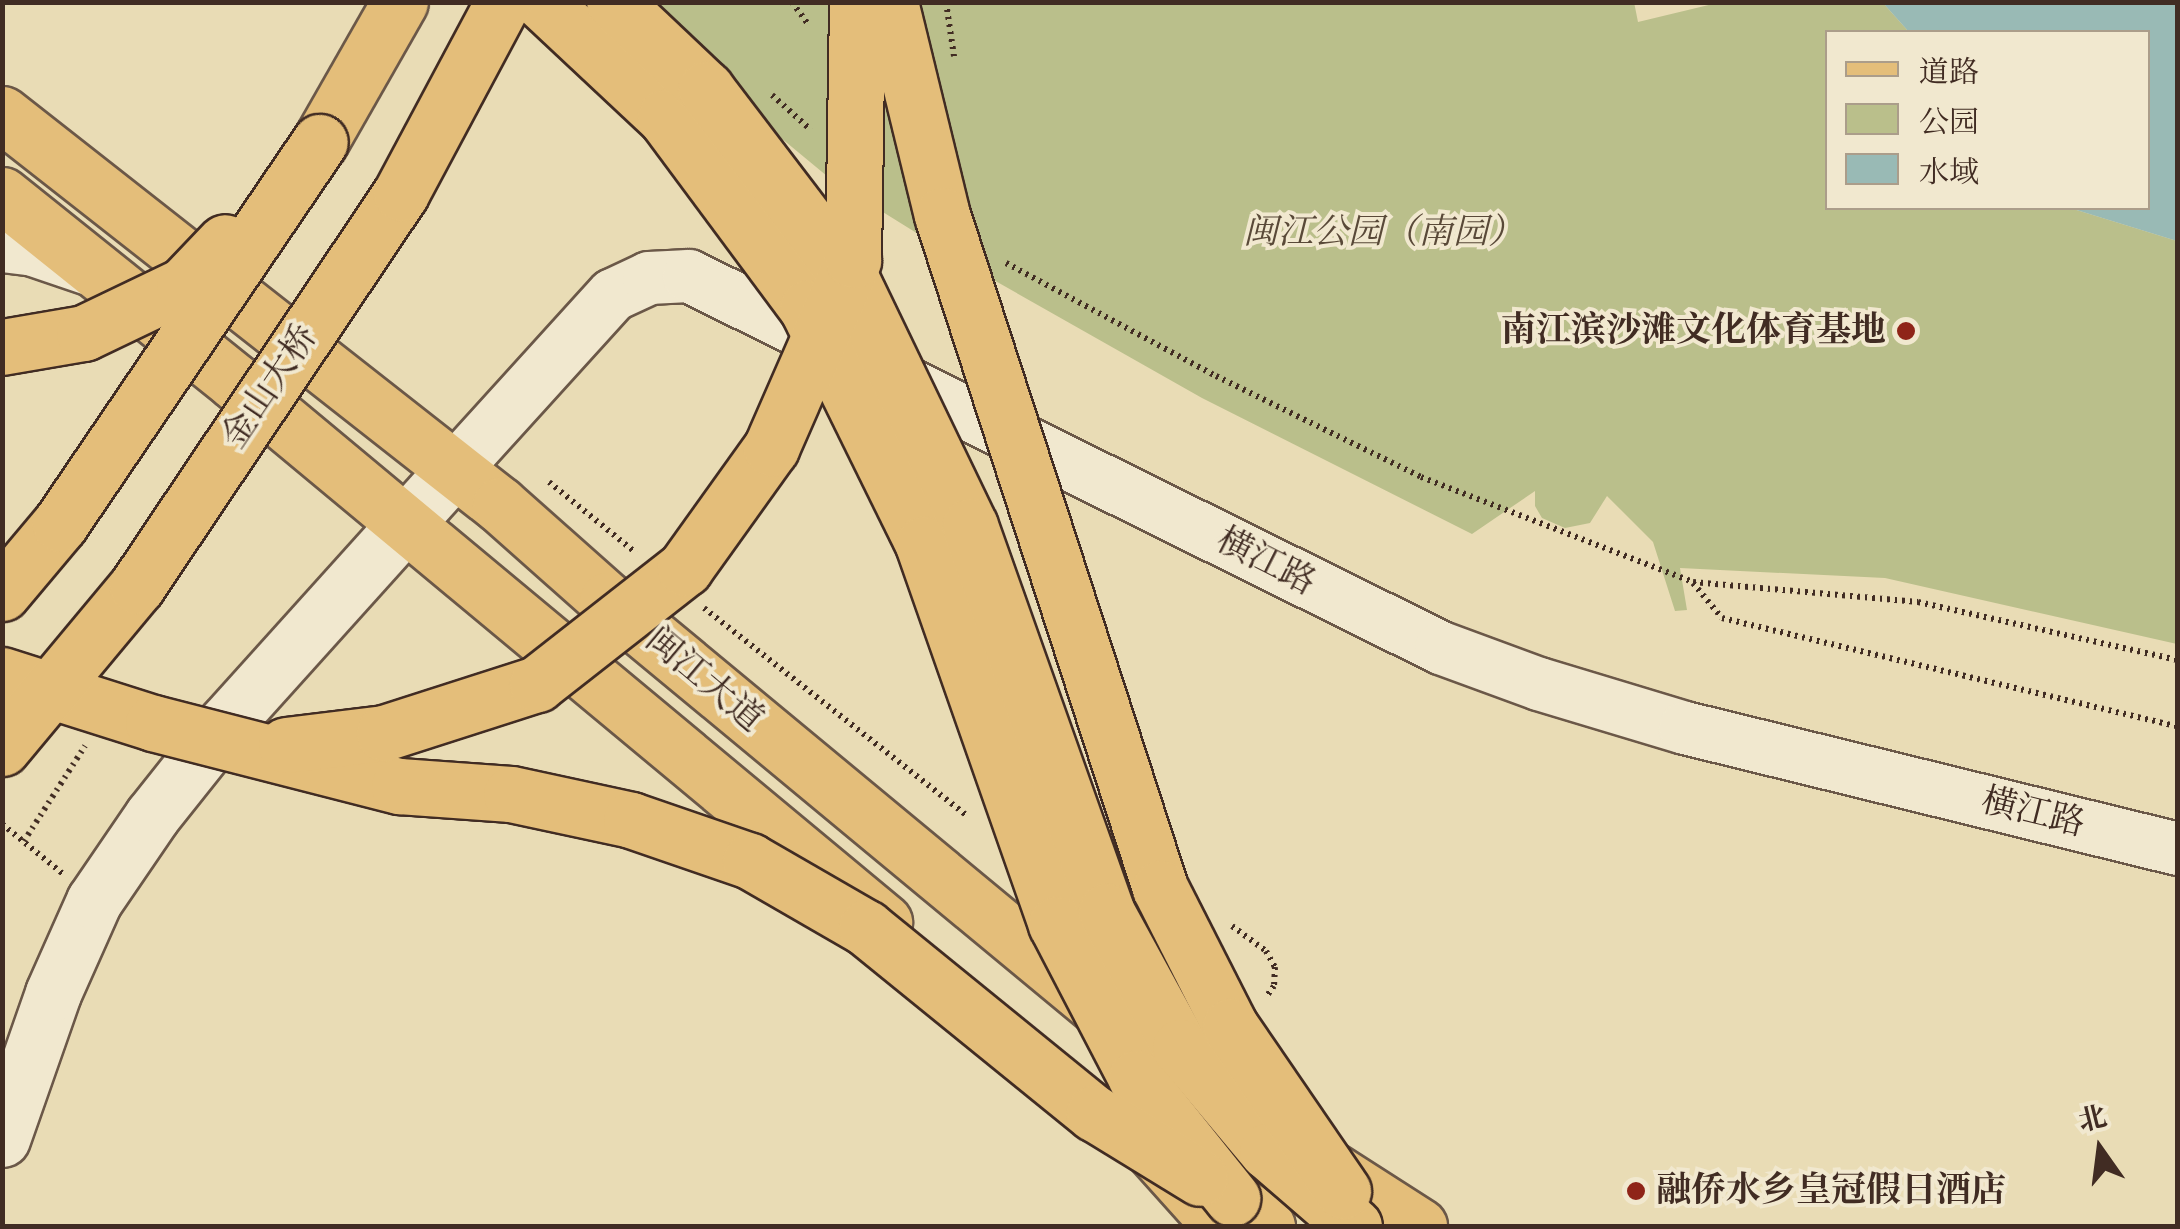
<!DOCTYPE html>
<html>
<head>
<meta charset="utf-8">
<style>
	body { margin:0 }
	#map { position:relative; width:2180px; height:1229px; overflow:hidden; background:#e9dcb5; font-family:"Libre Bodoni","Noto Serif SC",serif }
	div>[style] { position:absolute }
	.green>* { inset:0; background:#babf8b }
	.water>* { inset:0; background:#99bab5 }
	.path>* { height:6px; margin-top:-3px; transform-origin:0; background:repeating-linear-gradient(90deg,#412c23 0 2.5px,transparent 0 7.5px) }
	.roads { filter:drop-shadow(2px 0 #6b5848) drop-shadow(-2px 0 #6b5848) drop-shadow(0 2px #6b5848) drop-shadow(0 -2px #6b5848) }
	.tertiary>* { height:52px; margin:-26px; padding:0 26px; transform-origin:26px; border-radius:26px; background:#f1e8cf }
	.secondary>* { height:55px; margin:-27.5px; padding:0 27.5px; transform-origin:27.5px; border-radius:27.5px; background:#f1e8cf }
	.primary>* { height:55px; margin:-27.5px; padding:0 27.5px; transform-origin:27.5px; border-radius:27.5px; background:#e4be7a }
	.trunk>* { height:55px; margin:-27.5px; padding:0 27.5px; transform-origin:27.5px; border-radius:27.5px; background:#e4be7a }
	.path-bridge>* { height:6px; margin-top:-3px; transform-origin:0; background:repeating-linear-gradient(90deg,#412c23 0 2.5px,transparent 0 7.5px) }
	.bridges { filter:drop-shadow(2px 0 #412c23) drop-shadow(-2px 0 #412c23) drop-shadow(0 2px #412c23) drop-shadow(0 -2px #412c23) }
	.trunk-bridge>* { height:55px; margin:-27.5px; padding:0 27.5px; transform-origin:27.5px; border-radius:27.5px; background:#e4be7a }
	.dots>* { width:28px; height:28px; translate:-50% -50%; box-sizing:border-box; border:5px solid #f1e8cf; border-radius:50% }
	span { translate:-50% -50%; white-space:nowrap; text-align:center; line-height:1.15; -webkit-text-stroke:8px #f1e8cf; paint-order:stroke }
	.park-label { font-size:35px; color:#594938; font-style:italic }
	.poi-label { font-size:35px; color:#412c23; font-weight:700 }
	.right { translate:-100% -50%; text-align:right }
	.left { translate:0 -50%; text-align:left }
	.street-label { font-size:35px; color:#412c23 }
	.frame { position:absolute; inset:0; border:5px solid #412c23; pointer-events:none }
	.legend { position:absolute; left:1825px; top:30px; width:325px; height:180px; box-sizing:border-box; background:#f1e8cf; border:2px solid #ab9d8a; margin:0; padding:12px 18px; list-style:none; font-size:30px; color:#412c23 }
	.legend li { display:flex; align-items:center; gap:20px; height:50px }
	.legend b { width:50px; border:2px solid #ab9d8a }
	.north { position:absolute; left:2050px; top:1099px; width:100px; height:100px; -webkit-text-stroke:8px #f1e8cf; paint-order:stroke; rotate:346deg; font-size:28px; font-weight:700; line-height:40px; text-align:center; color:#412c23 }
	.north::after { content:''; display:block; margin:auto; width:35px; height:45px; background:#412c23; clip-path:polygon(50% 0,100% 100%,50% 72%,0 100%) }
</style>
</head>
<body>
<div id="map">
	<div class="green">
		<div style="clip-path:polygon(1634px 2px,1638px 22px,1717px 3px,1883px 3px,1909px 32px,1828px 32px,1828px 208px,2070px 208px,2177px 241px,2177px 644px,1885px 578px,1680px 568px,1687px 610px,1675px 611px,1653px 542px,1607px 496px,1590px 523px,1565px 528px,1542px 518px,1535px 506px,1535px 491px,1472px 534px,1202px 398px,976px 270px,833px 181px,618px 3px)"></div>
	</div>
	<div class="water">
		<div style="clip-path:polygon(1883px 3px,2177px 3px,2177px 241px,2070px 208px,2148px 208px,2148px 32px,1909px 32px)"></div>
	</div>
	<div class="path">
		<div style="left:792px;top:2px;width:29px;rotate:54deg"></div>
		<div style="left:946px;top:2px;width:55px;rotate:81.6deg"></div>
		<div style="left:772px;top:95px;width:52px;rotate:41.9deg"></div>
		<div style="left:1006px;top:263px;width:238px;rotate:28.3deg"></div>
		<div style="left:1216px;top:376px;width:229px;rotate:26.2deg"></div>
		<div style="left:1421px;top:477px;width:292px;rotate:21.1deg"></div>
		<div style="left:1693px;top:582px;width:226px;rotate:5.1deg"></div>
		<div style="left:1918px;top:602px;width:266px;rotate:12.6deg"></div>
		<div style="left:549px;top:482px;width:112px;rotate:39.2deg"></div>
		<div style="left:1693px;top:583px;width:45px;rotate:50.4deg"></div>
		<div style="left:1722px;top:618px;width:469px;rotate:13.4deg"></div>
		<div style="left:704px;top:608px;width:337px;rotate:38.3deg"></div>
		<div style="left:2px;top:824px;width:79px;rotate:39.3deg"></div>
	</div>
	<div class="roads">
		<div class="tertiary">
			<div style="left:455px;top:469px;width:235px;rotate:-47.8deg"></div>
			<div style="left:613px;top:295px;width:40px;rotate:-25deg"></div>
			<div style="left:649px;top:278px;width:40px;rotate:-2.9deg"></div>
			<div style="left:689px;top:276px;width:839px;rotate:26.32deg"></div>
			<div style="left:1441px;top:648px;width:104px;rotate:20.2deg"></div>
			<div style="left:1539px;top:684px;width:152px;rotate:16.8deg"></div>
			<div style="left:1685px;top:728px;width:508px;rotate:13.79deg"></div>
		</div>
		<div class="secondary">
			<div style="left:2px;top:244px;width:31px;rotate:7deg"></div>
			<div style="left:33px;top:248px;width:59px;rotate:18.7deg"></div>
			<div style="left:2px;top:1139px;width:155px;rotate:-70.7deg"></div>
			<div style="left:53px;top:993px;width:101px;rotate:-66deg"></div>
			<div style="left:94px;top:901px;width:103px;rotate:-55.7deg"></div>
			<div style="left:152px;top:816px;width:119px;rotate:-51.5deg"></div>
			<div style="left:226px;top:723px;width:342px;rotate:-48deg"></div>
		</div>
		<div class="primary">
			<div style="left:2px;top:114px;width:633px;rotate:38.14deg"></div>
			<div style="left:500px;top:505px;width:143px;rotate:41.6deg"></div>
			<div style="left:607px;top:600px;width:644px;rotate:39.65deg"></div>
			<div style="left:2px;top:195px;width:297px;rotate:38.7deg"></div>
			<div style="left:234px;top:381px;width:846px;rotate:39.77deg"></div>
			<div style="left:1151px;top:1148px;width:105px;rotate:48.1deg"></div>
			<div style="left:1308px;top:1155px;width:132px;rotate:32.6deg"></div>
		</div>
		<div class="trunk">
			<div style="left:320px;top:142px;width:161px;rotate:-60.3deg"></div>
			<div style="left:1232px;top:1198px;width:45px;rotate:38.7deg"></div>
		</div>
	</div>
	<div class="path-bridge">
		<div style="left:24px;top:841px;width:113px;rotate:-57.3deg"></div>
		<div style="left:1232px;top:926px;width:42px;rotate:36.3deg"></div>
		<div style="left:1266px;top:951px;width:18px;rotate:61deg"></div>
		<div style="left:1275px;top:967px;width:19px;rotate:93deg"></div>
		<div style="left:1274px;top:986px;width:14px;rotate:126deg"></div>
	</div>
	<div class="bridges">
		<div class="trunk-bridge">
			<div style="left:542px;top:2px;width:168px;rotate:43.1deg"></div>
			<div style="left:665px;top:117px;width:238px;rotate:53.4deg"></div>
			<div style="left:807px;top:308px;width:263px;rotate:63.8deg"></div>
			<div style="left:923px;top:544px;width:403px;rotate:70.7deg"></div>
			<div style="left:1056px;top:924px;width:174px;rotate:62.5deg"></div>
			<div style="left:1136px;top:1078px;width:154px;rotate:51.3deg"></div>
			<div style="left:614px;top:2px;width:127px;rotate:43.4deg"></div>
			<div style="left:706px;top:89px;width:239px;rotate:52.7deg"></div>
			<div style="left:851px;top:279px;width:274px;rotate:64.3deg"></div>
			<div style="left:970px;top:526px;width:408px;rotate:70.5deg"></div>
			<div style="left:1106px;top:911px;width:155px;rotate:61.4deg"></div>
			<div style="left:1180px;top:1047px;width:136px;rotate:50.1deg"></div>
			<div style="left:1267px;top:1151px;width:115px;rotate:40.8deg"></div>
			<div style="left:890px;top:2px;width:219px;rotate:76.3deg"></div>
			<div style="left:942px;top:215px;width:707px;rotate:72.05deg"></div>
			<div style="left:1160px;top:888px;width:155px;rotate:63.1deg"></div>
			<div style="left:1230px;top:1026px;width:200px;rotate:55.6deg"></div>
			<div style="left:2px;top:347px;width:83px;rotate:-9.7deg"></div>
			<div style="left:84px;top:333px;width:111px;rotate:-25.6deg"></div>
			<div style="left:184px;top:285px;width:59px;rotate:-46.4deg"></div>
			<div style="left:2px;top:593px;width:90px;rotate:-50deg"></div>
			<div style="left:60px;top:524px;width:462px;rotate:-55.8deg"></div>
			<div style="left:2px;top:675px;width:158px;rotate:17.6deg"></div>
			<div style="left:153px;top:723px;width:254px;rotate:14.4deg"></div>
			<div style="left:399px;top:786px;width:112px;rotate:4.1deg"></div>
			<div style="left:511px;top:794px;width:123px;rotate:12.2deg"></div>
			<div style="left:631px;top:820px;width:126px;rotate:19deg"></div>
			<div style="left:750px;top:861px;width:134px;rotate:30deg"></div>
			<div style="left:866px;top:928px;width:294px;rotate:39.1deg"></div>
			<div style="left:1094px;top:1113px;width:124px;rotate:31.5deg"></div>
			<div style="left:286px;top:745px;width:99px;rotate:-7deg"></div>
			<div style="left:384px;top:733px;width:161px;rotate:-17.8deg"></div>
			<div style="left:537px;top:684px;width:188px;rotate:-38.1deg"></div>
			<div style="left:685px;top:568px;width:148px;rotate:-54.4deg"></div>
			<div style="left:771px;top:448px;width:205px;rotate:-66.4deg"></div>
			<div style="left:853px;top:260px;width:258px;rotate:-89.1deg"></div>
			<div style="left:2px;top:748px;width:211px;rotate:-50.2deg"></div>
			<div style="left:137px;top:586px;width:473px;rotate:-56.1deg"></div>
			<div style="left:401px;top:193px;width:217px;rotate:-61.9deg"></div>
		</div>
	</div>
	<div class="dots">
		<div style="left:1906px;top:331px;background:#8f2418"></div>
		<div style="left:1636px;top:1191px;background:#8f2418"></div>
	</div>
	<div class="park-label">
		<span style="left:1383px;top:233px">闽江公园（南园）</span>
	</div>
	<div class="poi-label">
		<span class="right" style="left:1886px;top:331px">南江滨沙滩文化体育基地</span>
		<span class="left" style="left:1656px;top:1191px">融侨水乡皇冠假日酒店</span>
	</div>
	<div class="street-label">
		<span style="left:270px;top:387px;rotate:-56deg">金山大桥</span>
		<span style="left:1266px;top:562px;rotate:27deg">横江路</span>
		<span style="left:704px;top:680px;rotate:40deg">闽江大道</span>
		<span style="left:2033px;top:813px;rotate:14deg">横江路</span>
	</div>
	<div class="frame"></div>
	<ul class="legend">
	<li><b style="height:12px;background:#e4be7a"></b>道路</li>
	<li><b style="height:28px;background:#babf8b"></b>公园</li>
	<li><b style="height:28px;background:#99bab5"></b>水域</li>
	</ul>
	<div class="north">北</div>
</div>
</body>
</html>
